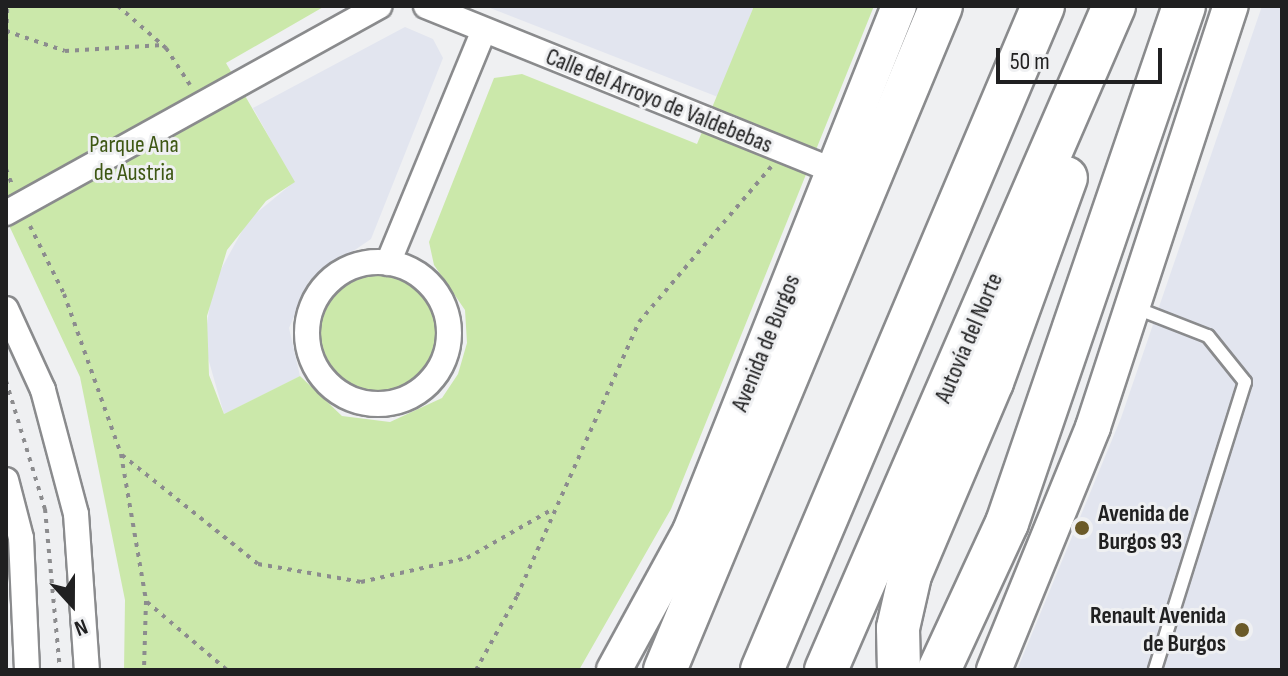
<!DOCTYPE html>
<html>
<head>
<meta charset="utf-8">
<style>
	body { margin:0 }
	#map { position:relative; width:1288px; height:676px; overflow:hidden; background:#eff0f2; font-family:"Sofia Sans Condensed",sans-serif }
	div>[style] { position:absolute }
	.built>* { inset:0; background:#e2e5ef }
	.green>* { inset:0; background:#cbe8aa }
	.round { border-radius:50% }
	.path>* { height:4px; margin-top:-2px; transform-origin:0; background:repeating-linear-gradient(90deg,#8c8c8e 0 4px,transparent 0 10px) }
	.roads { filter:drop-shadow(2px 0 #8a8b8d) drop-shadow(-2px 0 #8a8b8d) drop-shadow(0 2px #8a8b8d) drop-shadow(0 -2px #8a8b8d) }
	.lane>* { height:12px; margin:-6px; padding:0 6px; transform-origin:6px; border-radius:6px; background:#fff }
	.street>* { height:24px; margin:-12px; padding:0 12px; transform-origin:12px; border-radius:12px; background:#fff }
	.street>.ring { margin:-12px; padding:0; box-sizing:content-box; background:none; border:24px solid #fff; border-radius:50% }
	.secondary>* { height:34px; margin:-17px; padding:0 17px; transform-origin:17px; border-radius:17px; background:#fff }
	.highway>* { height:42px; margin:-21px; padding:0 21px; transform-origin:21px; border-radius:21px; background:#fff }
	.dots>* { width:22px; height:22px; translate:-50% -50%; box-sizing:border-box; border:4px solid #eff0f2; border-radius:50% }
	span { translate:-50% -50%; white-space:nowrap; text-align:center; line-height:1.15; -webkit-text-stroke:6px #eff0f2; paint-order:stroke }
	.street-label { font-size:24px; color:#202021 }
	.park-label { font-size:24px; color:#3e5714 }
	.poi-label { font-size:24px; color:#202021; font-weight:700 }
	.left { translate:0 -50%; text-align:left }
	.right { translate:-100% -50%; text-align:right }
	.frame { position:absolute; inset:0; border:8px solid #202021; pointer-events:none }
	.north { position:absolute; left:32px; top:564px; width:80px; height:80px; -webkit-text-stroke:6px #eff0f2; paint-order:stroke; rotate:159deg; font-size:22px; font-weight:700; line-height:32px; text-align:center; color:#202021 }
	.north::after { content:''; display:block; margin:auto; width:28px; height:36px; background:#202021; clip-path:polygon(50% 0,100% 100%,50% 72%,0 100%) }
	.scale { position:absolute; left:996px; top:48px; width:166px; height:36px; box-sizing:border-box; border:4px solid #202021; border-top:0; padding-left:10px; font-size:24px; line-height:28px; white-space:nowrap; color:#202021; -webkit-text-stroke:6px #eff0f2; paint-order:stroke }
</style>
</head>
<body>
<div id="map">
	<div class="built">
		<div style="clip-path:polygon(485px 6px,754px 6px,718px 97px)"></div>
		<div style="clip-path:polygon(1262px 6px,1282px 6px,1282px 670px,1017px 670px,1121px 418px)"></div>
		<div style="clip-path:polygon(405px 27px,433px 39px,443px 58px,371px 239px,309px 281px,289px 328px,300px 376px,224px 414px,204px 344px,213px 284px,248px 220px,294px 182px,253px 108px)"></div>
	</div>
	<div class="green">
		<div style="clip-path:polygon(6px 6px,325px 6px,226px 63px,295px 182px,266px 201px,227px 250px,207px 316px,209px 375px,224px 414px,300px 376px,342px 416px,390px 422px,442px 398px,458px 374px,467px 343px,465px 310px,434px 265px,429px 242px,494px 78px,522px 74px,697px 144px,754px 6px,874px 6px,671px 509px,579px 670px,124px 670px,125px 600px,80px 377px,6px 219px)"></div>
		<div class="round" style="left:319px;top:276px;width:118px;height:118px"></div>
	</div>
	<div class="path">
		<div style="left:118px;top:6px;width:64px;rotate:41.2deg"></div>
		<div style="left:166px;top:48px;width:44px;rotate:57deg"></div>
		<div style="left:6px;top:31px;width:62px;rotate:18.7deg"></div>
		<div style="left:65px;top:51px;width:98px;rotate:-3.5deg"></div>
		<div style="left:6px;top:43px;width:37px;rotate:-88deg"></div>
		<div style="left:6px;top:169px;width:17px;rotate:69deg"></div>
		<div style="left:30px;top:226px;width:76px;rotate:63.4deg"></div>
		<div style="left:64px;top:294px;width:170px;rotate:70.4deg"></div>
		<div style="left:121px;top:454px;width:149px;rotate:80.3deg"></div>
		<div style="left:146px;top:601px;width:69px;rotate:91.7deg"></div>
		<div style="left:6px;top:381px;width:134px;rotate:73.1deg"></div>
		<div style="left:45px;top:509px;width:162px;rotate:84.7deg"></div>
		<div style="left:122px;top:455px;width:174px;rotate:38.7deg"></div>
		<div style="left:258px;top:564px;width:105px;rotate:9.9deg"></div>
		<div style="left:361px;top:582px;width:109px;rotate:-12.8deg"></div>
		<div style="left:467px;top:558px;width:99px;rotate:-29.7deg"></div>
		<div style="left:147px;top:602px;width:105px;rotate:40.4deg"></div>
		<div style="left:476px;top:670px;width:85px;rotate:-61deg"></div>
		<div style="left:517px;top:596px;width:300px;rotate:-66deg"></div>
		<div style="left:639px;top:322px;width:204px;rotate:-49.6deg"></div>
	</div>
	<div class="roads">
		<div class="lane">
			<div style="left:1136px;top:308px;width:77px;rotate:21.3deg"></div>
			<div style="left:1208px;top:336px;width:59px;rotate:51.2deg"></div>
			<div style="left:1245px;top:382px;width:302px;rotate:107.4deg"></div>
		</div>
		<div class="street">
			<div style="left:426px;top:6px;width:441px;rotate:22deg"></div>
			<div style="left:6px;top:213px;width:427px;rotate:-29deg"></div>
			<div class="ring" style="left:307px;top:262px;width:118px;height:118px"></div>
			<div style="left:388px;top:263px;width:250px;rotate:-67.6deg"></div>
			<div style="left:6px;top:309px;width:89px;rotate:65.4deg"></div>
			<div style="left:43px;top:390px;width:128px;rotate:75.1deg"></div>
			<div style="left:76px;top:514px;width:156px;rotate:86deg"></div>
			<div style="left:6px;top:480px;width:60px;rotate:75.5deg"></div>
			<div style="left:21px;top:538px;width:132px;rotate:87.4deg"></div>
		</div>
		<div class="secondary">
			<div style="left:614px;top:670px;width:158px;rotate:-61.3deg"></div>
			<div style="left:690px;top:531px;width:565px;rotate:-68.29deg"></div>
			<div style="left:994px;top:670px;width:262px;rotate:-67.8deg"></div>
			<div style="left:1093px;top:427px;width:443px;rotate:-71.9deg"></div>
		</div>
		<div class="highway">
			<div style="left:665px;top:670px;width:719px;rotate:-67.43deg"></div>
			<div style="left:762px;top:670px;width:721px;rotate:-67.06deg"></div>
			<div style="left:826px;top:670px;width:724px;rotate:-66.55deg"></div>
			<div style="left:899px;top:670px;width:42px;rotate:-91.4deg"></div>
			<div style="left:898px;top:628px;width:54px;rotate:-77.2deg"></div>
			<div style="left:910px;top:575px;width:210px;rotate:-67deg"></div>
			<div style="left:992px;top:382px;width:217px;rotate:-70.1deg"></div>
			<div style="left:939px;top:670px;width:162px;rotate:-65.2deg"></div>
			<div style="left:1007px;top:523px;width:546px;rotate:-71.1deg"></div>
		</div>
	</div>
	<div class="dots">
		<div style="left:1082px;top:528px;background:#6b5a28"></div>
		<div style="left:1242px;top:630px;background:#6b5a28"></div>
	</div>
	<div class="street-label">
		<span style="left:659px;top:101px;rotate:22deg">Calle del Arroyo de Valdebebas</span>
		<span style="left:969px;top:338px;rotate:-67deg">Autovía del Norte</span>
		<span style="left:766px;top:343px;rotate:-68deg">Avenida de Burgos</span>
	</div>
	<div class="park-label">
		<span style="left:134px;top:159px">Parque Ana<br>de Austria</span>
	</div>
	<div class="poi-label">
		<span class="left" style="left:1098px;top:528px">Avenida de<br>Burgos 93</span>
		<span class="right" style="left:1226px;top:630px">Renault Avenida<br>de Burgos</span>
	</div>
	<div class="frame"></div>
	<div class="north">N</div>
	<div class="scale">50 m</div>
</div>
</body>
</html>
